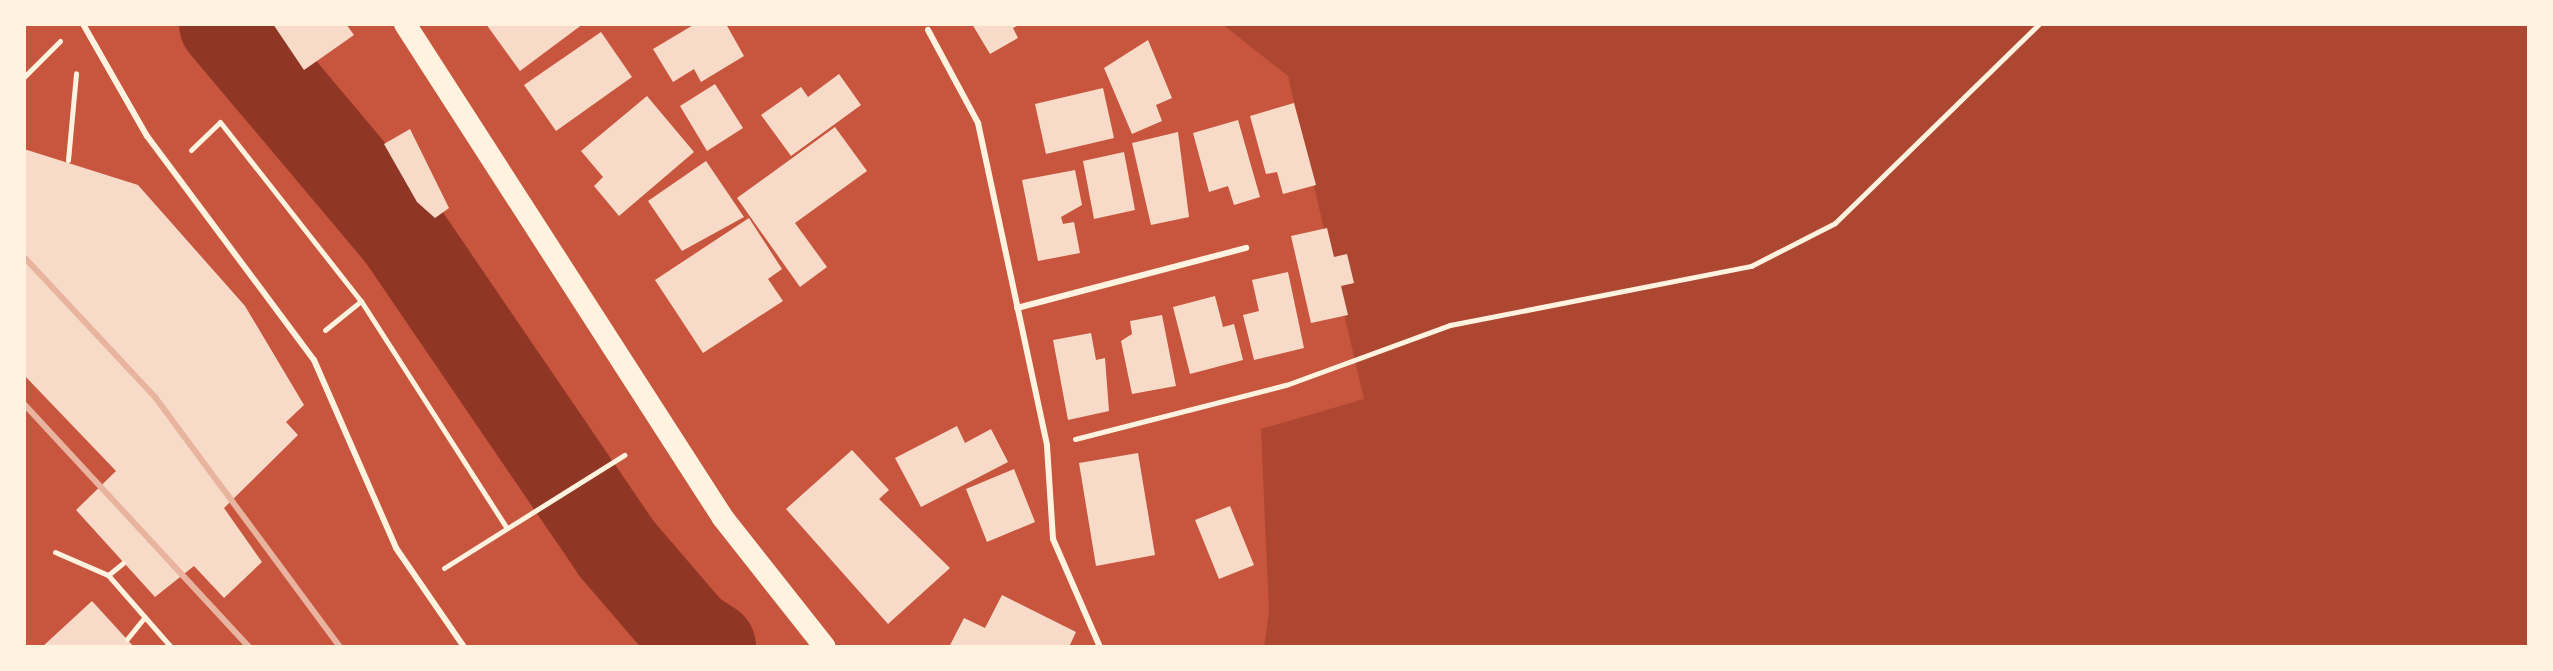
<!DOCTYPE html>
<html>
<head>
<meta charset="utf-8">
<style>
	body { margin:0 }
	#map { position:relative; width:2553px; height:671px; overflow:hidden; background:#c8553d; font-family:Ubuntu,sans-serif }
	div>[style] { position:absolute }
	.green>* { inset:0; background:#ae4732 }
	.stream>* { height:16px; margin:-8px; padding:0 8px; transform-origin:8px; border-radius:8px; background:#8f3625 }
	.river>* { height:92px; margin:-46px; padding:0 46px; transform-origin:46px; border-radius:46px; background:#8f3625 }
	.building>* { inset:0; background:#f7dbc8 }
	.path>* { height:5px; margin:-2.5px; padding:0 2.5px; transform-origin:2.5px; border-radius:2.5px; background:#fff3e0 }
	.service>* { height:6px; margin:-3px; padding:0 3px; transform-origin:3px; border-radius:3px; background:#fff3e0 }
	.trunk>* { height:22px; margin:-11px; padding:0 11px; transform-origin:11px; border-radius:11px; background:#fff3e0 }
	.rail>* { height:6px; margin:-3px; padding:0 3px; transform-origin:3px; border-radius:3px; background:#e9b49f }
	span { translate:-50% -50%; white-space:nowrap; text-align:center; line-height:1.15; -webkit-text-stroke:8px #fff3e0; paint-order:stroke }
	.frame { position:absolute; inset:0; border:26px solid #fff3e0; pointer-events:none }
</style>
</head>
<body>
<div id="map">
	<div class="green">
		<div style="clip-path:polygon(1222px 24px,2529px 24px,2529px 647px,1264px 647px,1269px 612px,1261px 429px,1364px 399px,1288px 76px)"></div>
	</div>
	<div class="stream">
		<div style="left:690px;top:634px;width:13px;rotate:77deg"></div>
	</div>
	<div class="river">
		<div style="left:225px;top:24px;width:275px;rotate:49.9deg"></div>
		<div style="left:402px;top:234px;width:380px;rotate:55.7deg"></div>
		<div style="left:616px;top:548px;width:113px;rotate:49.3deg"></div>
		<div style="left:690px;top:634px;width:24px;rotate:33deg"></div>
	</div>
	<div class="building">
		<div style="clip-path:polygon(273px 24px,346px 24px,354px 35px,304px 70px)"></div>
		<div style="clip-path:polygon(486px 24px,583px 24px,520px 71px)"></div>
		<div style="clip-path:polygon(695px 24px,726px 24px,744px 56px,701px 82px,694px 69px,673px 82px,653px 49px)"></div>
		<div style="clip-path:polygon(972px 24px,1021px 24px,1013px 28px,1018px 38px,990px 54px)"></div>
		<div style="clip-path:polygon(601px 32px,632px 77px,556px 131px,524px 85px)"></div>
		<div style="clip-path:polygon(1148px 40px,1172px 98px,1156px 105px,1162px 121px,1132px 134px,1104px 68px)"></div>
		<div style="clip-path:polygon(839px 74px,861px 105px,791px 156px,761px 115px,801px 87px,808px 97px)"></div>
		<div style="clip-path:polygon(715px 84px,743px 128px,707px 151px,680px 106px)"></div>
		<div style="clip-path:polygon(1103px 88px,1114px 138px,1046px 154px,1035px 104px)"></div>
		<div style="clip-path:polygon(647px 96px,694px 152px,619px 216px,594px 186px,603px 177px,581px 151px)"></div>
		<div style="clip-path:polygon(1294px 103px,1316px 185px,1283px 194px,1277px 172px,1266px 174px,1250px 116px)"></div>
		<div style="clip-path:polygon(1238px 120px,1260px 197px,1234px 205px,1228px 186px,1209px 192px,1193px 133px)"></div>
		<div style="clip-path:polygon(835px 127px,867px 171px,795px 223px,827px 267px,800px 287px,737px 198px)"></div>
		<div style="clip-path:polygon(410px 129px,449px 208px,435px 218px,417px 202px,384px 144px)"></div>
		<div style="clip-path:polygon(1178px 132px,1189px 217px,1151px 225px,1132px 143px)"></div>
		<div style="clip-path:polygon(24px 149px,138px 185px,245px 306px,304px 405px,286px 422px,298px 435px,224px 508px,262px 562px,224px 598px,194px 566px,155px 597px,76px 510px,116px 471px,24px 375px)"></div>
		<div style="clip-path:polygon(1124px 152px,1135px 210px,1094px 219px,1083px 161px)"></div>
		<div style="clip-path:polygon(706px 161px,744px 217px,682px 251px,648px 201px)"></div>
		<div style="clip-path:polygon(1075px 170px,1082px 205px,1061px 217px,1063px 224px,1074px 222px,1080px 253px,1038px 261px,1022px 180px)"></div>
		<div style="clip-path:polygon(749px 218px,782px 269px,768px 279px,783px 301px,703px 353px,655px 280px)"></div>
		<div style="clip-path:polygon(1327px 228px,1334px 257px,1347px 254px,1354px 283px,1341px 286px,1348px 315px,1311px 323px,1291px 236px)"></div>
		<div style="clip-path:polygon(1288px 272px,1304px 348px,1254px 360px,1243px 315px,1259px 311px,1252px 280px)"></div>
		<div style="clip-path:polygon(1215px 296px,1223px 327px,1234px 324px,1243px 360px,1190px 374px,1173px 307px)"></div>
		<div style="clip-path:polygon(1162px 315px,1176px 386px,1132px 394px,1121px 341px,1132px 334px,1130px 321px)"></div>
		<div style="clip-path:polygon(1091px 333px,1096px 360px,1105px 358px,1109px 411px,1068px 420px,1053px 340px)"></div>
		<div style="clip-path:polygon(957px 426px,965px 443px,991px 429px,1008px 462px,921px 507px,895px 458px)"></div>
		<div style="clip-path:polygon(852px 450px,889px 490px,879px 499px,950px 568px,888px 624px,786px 509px)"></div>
		<div style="clip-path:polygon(1138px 453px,1155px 555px,1096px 566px,1079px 463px)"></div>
		<div style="clip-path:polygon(1014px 469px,1035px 522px,987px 542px,966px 489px)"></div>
		<div style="clip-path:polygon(1230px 506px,1254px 565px,1219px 579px,1195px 520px)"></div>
		<div style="clip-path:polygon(1002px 595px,1076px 632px,1069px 647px,949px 647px,964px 618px,985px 628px)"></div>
		<div style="clip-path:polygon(92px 601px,134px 647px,42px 647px)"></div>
	</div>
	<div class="path">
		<div style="left:24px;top:77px;width:51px;rotate:-45deg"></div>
		<div style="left:191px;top:150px;width:40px;rotate:-44deg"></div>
		<div style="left:220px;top:122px;width:228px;rotate:51.8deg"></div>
		<div style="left:361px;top:301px;width:270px;rotate:57.3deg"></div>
		<div style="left:68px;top:160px;width:87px;rotate:-84.7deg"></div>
		<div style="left:325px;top:330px;width:46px;rotate:-38.9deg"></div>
		<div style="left:1075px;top:439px;width:218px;rotate:-14.4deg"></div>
		<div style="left:1286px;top:385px;width:175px;rotate:-20.1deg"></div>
		<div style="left:1450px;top:325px;width:307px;rotate:-11.1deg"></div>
		<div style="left:1751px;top:266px;width:94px;rotate:-27.1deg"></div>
		<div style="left:1835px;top:223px;width:285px;rotate:-44.3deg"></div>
		<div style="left:55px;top:552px;width:58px;rotate:23.5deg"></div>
		<div style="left:123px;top:563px;width:19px;rotate:141deg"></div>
		<div style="left:108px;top:575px;width:96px;rotate:48.8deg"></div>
		<div style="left:444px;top:568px;width:213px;rotate:-32.1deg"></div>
		<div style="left:127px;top:639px;width:28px;rotate:-51deg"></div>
	</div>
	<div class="service">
		<div style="left:83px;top:24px;width:129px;rotate:60.3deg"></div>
		<div style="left:147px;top:136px;width:279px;rotate:53.3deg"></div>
		<div style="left:314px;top:360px;width:205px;rotate:66.4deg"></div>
		<div style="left:396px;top:548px;width:120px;rotate:55.5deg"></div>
		<div style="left:928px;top:30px;width:106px;rotate:61.7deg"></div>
		<div style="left:978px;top:123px;width:330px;rotate:77.9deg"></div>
		<div style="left:1047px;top:446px;width:93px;rotate:86.3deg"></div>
		<div style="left:1053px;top:539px;width:118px;rotate:66.5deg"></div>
		<div style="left:1017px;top:308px;width:237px;rotate:-14.7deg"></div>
	</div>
	<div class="trunk">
		<div style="left:405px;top:24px;width:588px;rotate:57.23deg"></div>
		<div style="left:723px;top:518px;width:164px;rotate:51.7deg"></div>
	</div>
	<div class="rail">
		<div style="left:24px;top:257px;width:192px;rotate:46.9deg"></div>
		<div style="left:155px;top:397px;width:311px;rotate:53.5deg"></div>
		<div style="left:24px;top:404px;width:331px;rotate:47.2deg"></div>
	</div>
	<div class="frame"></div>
</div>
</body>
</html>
